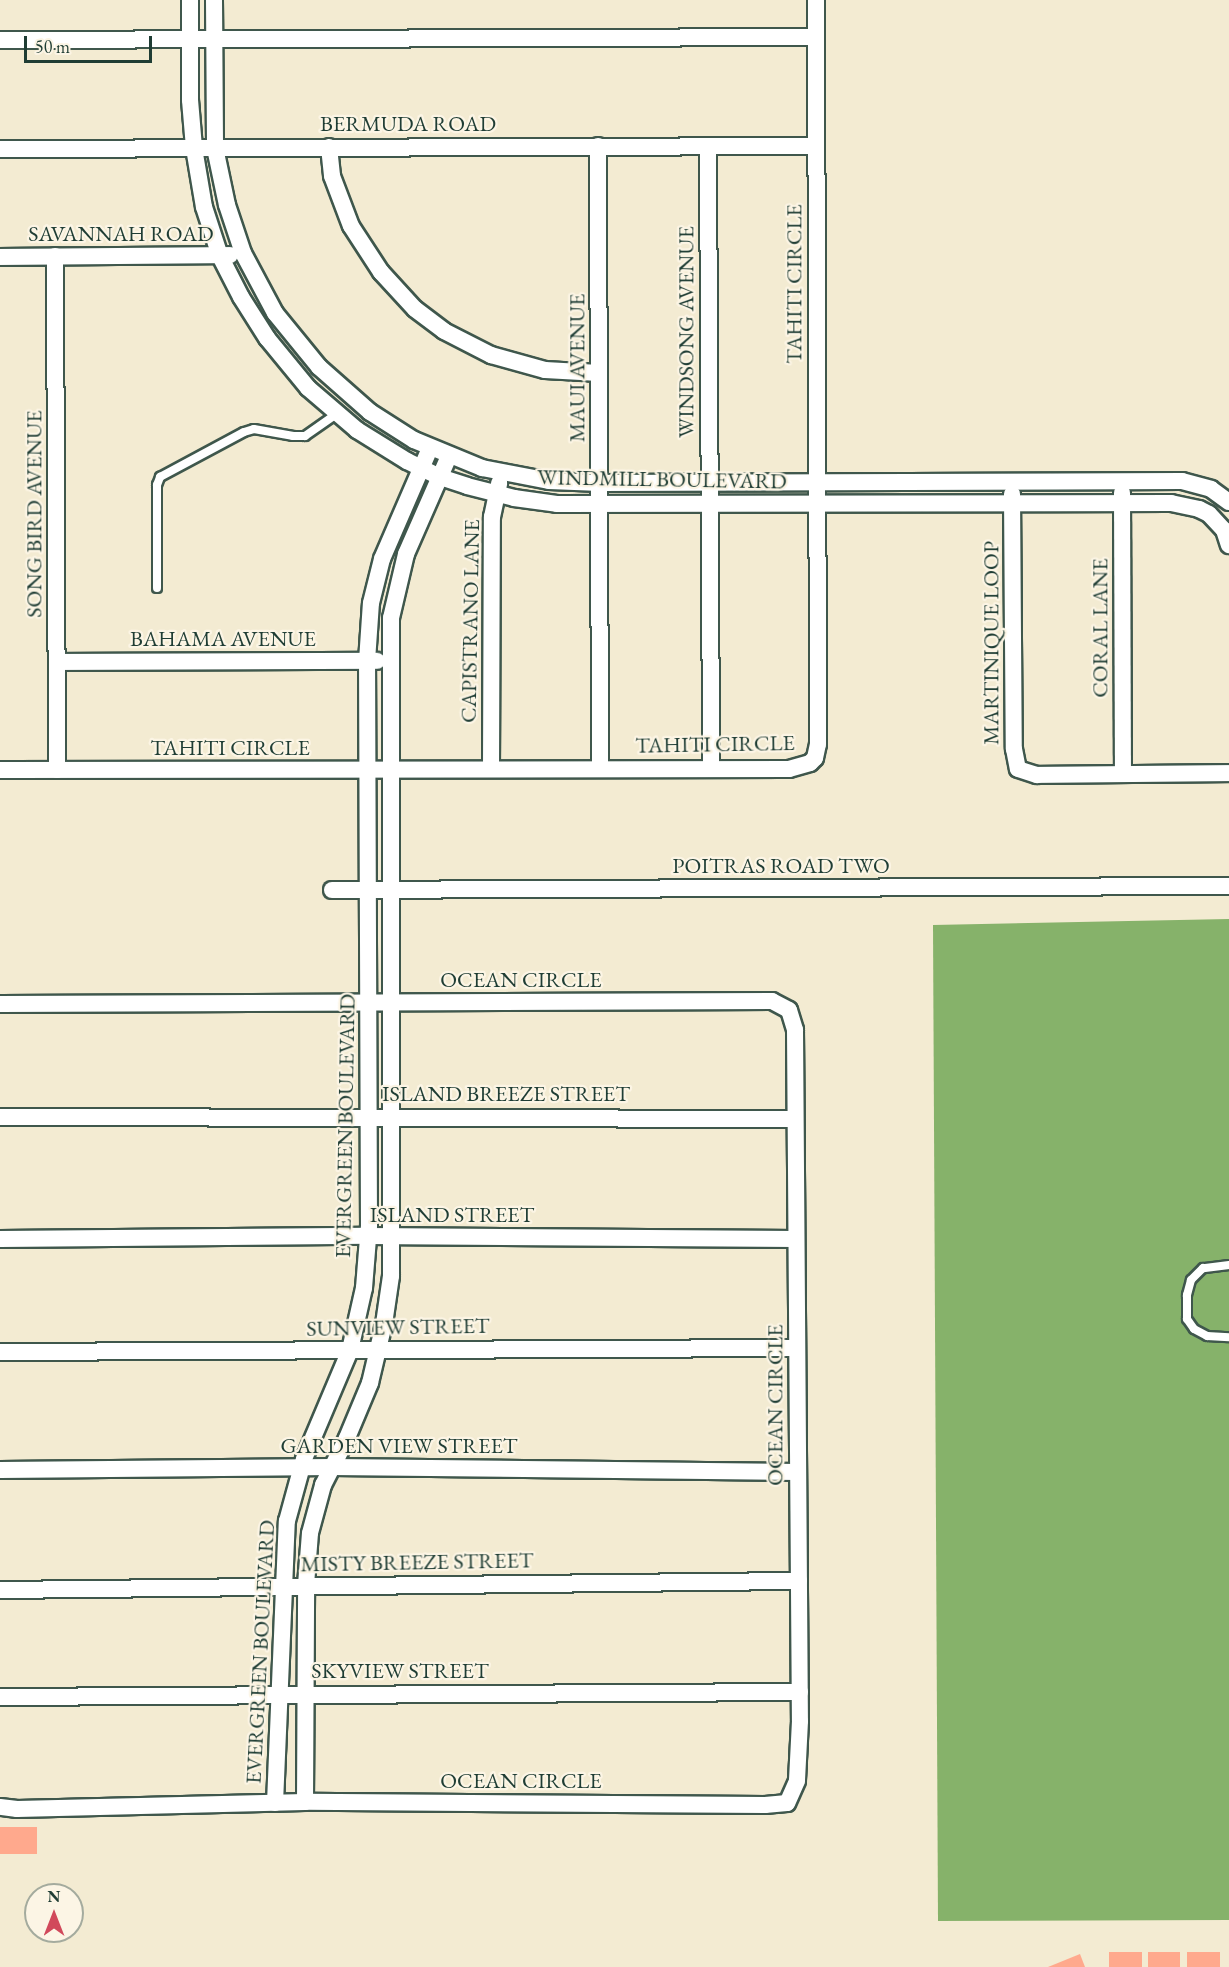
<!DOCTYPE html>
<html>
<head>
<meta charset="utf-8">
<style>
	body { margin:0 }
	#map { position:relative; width:1229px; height:1967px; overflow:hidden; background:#f3ebd2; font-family:"EB Garamond",serif }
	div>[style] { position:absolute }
	.forest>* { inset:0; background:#86b26a }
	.building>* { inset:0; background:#ffa98d }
	.roads { filter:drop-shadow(2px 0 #3f574c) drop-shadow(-2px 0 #3f574c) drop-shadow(0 2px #3f574c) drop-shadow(0 -2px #3f574c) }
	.service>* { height:8px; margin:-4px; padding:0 4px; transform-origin:4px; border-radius:4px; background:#fff }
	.minor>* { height:16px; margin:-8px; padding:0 8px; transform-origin:8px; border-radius:8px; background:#fff }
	span { translate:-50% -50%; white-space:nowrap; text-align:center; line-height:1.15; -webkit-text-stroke:4.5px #fcf5e5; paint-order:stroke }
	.street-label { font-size:22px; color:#1f3d34 }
	.north { position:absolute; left:24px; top:1883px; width:60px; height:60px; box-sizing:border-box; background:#fcf5e5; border:2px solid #a4ab9e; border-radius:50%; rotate:0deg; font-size:16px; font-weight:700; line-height:24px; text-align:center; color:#1f3d34 }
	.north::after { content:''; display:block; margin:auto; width:21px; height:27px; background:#d1495b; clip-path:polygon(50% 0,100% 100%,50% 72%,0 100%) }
	.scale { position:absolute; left:24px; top:36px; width:128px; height:27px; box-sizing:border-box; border:3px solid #1f3d34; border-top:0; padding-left:8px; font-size:18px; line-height:21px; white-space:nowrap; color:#1f3d34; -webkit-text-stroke:4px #fcf5e5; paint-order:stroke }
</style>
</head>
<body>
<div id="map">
	<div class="forest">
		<div style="clip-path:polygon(1229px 919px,1229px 1920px,938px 1921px,933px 925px)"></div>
	</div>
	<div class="building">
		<div style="clip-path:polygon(0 1827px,37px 1827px,37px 1854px,0 1854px)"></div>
		<div style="clip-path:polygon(1109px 1952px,1142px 1952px,1142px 1967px,1109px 1967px)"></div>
		<div style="clip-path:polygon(1148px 1952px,1180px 1952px,1180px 1967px,1148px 1967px)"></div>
		<div style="clip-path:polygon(1187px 1952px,1220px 1952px,1220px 1967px,1187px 1967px)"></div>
		<div style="clip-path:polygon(1080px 1954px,1085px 1967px,1048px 1967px)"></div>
	</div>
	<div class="roads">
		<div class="service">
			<div style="left:157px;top:588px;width:103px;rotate:-90deg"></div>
			<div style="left:157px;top:485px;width:9px;rotate:-69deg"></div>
			<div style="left:160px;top:477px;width:95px;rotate:-28.2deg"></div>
			<div style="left:244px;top:432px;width:10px;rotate:-17deg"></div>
			<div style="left:254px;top:429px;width:40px;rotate:10deg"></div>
			<div style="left:293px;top:436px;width:12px"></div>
			<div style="left:305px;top:436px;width:39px;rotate:-35deg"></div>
			<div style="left:1229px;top:1265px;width:26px;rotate:173deg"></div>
			<div style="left:1203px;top:1268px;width:17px;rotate:135deg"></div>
			<div style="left:1191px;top:1280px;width:16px;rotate:105deg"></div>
			<div style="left:1187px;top:1295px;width:24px;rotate:90deg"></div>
			<div style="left:1187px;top:1319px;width:12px;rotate:55deg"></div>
			<div style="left:1194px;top:1329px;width:15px;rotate:28deg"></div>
			<div style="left:1207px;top:1336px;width:22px;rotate:3deg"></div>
		</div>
		<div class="minor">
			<div style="left:190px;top:0;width:100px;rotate:90deg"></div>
			<div style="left:190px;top:100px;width:48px;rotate:85.2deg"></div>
			<div style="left:194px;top:148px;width:60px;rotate:80.4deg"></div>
			<div style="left:204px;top:207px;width:52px;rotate:71.9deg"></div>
			<div style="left:220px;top:256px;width:46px;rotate:62.9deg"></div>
			<div style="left:241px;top:297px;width:49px;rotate:57.6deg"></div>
			<div style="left:267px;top:338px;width:65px;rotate:50.6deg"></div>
			<div style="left:308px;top:388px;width:65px;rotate:40.6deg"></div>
			<div style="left:357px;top:430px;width:59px;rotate:31.8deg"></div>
			<div style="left:407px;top:461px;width:37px;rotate:26deg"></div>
			<div style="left:440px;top:477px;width:28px;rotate:18deg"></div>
			<div style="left:467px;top:486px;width:49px;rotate:14.3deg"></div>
			<div style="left:514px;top:498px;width:43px;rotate:7.9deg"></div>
			<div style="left:557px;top:504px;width:614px;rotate:-0.09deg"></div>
			<div style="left:1171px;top:503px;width:29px;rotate:12deg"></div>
			<div style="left:1199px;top:509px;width:11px;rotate:27deg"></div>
			<div style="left:1209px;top:514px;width:22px;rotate:47deg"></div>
			<div style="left:1224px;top:530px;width:16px;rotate:72deg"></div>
			<div style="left:214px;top:0;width:148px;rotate:89.6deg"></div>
			<div style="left:215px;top:148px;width:58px;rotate:78.1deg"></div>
			<div style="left:227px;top:205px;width:51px;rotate:71.6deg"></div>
			<div style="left:243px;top:253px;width:68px;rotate:61.9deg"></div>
			<div style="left:275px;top:313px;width:70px;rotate:50.8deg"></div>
			<div style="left:319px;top:367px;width:68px;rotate:41.4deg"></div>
			<div style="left:370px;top:412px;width:52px;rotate:32.5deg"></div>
			<div style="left:414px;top:440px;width:74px;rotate:22.4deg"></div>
			<div style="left:482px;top:468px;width:68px;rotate:11deg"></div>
			<div style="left:549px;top:481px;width:51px;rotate:2.2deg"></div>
			<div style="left:600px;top:483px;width:582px;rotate:-0.2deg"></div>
			<div style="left:1182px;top:481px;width:30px;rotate:15deg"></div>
			<div style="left:1211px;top:489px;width:22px;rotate:36deg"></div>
			<div style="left:0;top:40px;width:816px;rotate:-0.21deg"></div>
			<div style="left:598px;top:146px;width:623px;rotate:89.82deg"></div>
			<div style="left:708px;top:146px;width:623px;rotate:89.72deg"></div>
			<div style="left:329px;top:147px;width:29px;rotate:84deg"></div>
			<div style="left:332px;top:176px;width:53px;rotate:69.2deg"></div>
			<div style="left:351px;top:226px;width:55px;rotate:56.9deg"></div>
			<div style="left:381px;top:272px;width:50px;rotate:47.4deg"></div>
			<div style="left:415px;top:309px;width:36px;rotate:37deg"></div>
			<div style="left:444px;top:331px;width:53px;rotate:27.1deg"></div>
			<div style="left:491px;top:355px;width:56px;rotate:15.5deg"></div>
			<div style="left:545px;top:370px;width:54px;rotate:3.2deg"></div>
			<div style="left:0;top:149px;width:816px;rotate:-0.21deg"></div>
			<div style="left:55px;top:256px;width:514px;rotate:89.78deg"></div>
			<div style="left:0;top:257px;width:230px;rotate:-0.5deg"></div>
			<div style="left:1122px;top:493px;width:281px;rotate:89.8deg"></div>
			<div style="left:1012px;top:494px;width:255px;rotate:89.6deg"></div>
			<div style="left:1014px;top:749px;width:20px;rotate:79deg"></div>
			<div style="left:1018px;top:769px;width:20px;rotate:18deg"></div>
			<div style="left:1037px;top:775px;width:192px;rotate:-0.6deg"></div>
			<div style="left:57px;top:662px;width:320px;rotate:-0.2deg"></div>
			<div style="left:491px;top:769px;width:252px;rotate:-89.8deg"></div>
			<div style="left:492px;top:517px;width:35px;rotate:-78deg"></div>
			<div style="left:0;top:770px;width:789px;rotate:-0.07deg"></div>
			<div style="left:789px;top:769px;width:22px;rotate:-16deg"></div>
			<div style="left:810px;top:763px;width:7px;rotate:-45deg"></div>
			<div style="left:815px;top:758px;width:14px;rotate:-78deg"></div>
			<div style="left:818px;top:744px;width:744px;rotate:-90.15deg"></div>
			<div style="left:332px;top:890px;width:897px;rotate:-0.26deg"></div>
			<div style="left:0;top:1004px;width:772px;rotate:-0.22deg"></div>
			<div style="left:772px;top:1001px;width:19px;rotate:28deg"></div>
			<div style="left:789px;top:1010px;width:21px;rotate:73deg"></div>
			<div style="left:795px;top:1030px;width:691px;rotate:89.59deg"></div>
			<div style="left:800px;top:1721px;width:60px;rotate:92.9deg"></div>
			<div style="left:797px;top:1781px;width:24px;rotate:114deg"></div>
			<div style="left:787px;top:1803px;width:22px;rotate:175deg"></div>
			<div style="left:765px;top:1805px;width:460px;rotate:-179.6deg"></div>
			<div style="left:305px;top:1802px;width:288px;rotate:178.6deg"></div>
			<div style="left:17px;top:1809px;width:17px;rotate:-173deg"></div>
			<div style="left:0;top:1117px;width:795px;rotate:0.14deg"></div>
			<div style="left:0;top:1239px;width:368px;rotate:-0.5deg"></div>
			<div style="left:368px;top:1236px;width:428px;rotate:0.4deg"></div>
			<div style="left:0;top:1352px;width:797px;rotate:-0.29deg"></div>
			<div style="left:0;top:1470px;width:332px;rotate:-0.5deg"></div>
			<div style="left:332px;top:1467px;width:466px;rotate:0.6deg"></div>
			<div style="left:0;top:1590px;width:799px;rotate:-0.65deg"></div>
			<div style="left:0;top:1697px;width:800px;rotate:-0.36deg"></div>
			<div style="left:305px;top:1802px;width:217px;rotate:-89.7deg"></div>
			<div style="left:306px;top:1585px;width:52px;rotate:-85.6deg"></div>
			<div style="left:310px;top:1533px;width:50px;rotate:-74.8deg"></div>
			<div style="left:323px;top:1485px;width:53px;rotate:-62.9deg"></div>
			<div style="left:347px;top:1438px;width:60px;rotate:-67.3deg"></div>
			<div style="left:370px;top:1383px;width:61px;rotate:-76.7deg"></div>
			<div style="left:384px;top:1324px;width:49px;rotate:-81.7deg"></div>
			<div style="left:391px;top:1276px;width:658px;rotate:-90deg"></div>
			<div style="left:391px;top:618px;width:66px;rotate:-76.8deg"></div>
			<div style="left:406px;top:554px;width:107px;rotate:-66.3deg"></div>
			<div style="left:275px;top:1803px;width:282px;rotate:-87.6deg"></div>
			<div style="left:287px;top:1521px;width:64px;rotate:-74.7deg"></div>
			<div style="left:304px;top:1459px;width:118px;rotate:-67.1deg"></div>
			<div style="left:350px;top:1350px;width:64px;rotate:-77.3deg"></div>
			<div style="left:364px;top:1288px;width:62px;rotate:-85.4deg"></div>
			<div style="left:369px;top:1226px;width:565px;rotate:-90.2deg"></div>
			<div style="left:367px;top:661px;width:58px;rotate:-86.1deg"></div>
			<div style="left:371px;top:603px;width:45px;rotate:-76deg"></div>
			<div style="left:382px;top:559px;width:121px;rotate:-66.6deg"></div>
		</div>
	</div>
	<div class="street-label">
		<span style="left:408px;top:124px">BERMUDA ROAD</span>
		<span style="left:121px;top:234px">SAVANNAH ROAD</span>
		<span style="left:794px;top:284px;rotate:-90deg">TAHITI CIRCLE</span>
		<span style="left:686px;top:332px;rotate:-90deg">WINDSONG AVENUE</span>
		<span style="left:577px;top:368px;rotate:-90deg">MAUI AVENUE</span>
		<span style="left:662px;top:479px;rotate:1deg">WINDMILL BOULEVARD</span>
		<span style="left:34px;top:514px;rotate:-90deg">SONG BIRD AVENUE</span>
		<span style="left:470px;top:621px;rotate:-89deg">CAPISTRANO LANE</span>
		<span style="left:1100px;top:628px;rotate:-90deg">CORAL LANE</span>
		<span style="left:223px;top:639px">BAHAMA AVENUE</span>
		<span style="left:991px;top:643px;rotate:-90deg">MARTINIQUE LOOP</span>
		<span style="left:715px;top:744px;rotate:-1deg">TAHITI CIRCLE</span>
		<span style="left:230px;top:748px">TAHITI CIRCLE</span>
		<span style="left:781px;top:866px">POITRAS ROAD TWO</span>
		<span style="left:521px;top:980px">OCEAN CIRCLE</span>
		<span style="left:506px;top:1094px">ISLAND BREEZE STREET</span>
		<span style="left:345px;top:1126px;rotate:-89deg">EVERGREEN BOULEVARD</span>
		<span style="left:452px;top:1215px">ISLAND STREET</span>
		<span style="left:398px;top:1327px;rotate:-1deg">SUNVIEW STREET</span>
		<span style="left:775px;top:1405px;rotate:-90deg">OCEAN CIRCLE</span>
		<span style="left:399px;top:1446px">GARDEN VIEW STREET</span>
		<span style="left:417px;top:1562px;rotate:-1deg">MISTY BREEZE STREET</span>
		<span style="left:260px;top:1652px;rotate:-87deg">EVERGREEN BOULEVARD</span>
		<span style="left:400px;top:1671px">SKYVIEW STREET</span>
		<span style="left:521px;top:1781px">OCEAN CIRCLE</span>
	</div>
	<div class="north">N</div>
	<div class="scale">50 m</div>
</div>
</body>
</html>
